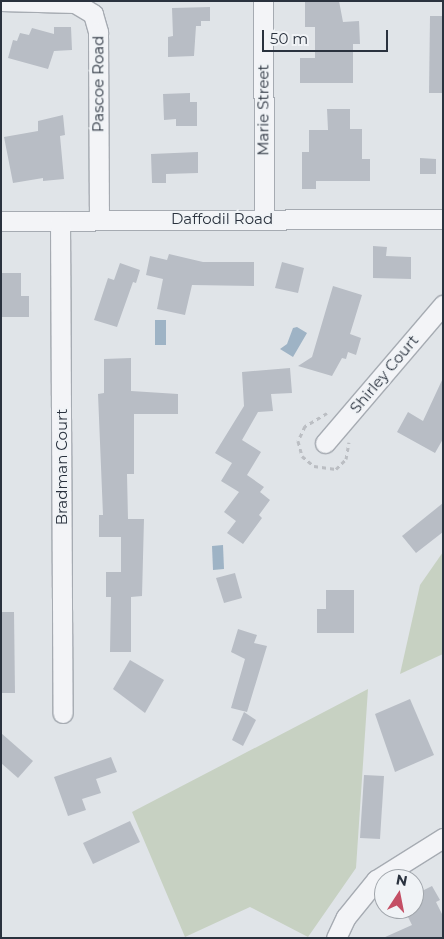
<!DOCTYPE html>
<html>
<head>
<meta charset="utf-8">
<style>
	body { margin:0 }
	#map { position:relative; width:444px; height:939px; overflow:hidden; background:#e0e4e8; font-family:Montserrat,sans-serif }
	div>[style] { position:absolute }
	.green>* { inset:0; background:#c7d1c2 }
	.water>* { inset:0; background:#9eb3c5 }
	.building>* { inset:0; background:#b8bdc5 }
	.path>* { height:3px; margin-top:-1.5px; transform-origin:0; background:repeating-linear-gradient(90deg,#bbbec3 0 4px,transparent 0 8px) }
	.roads { filter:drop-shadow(1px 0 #a6abb2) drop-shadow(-1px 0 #a6abb2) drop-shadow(0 1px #a6abb2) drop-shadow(0 -1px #a6abb2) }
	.minor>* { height:19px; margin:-9.5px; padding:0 9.5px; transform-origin:9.5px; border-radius:9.5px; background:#f3f4f7 }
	span { translate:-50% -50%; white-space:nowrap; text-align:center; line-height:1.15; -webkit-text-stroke:4px #f0f3f6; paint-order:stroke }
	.street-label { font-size:15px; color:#2a323e }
	.frame { position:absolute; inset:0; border:2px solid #2a323e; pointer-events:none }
	.north { position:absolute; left:374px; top:869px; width:50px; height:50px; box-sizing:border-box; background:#f0f3f6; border:1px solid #a1a6ac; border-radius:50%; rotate:11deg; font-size:14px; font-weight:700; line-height:20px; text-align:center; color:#2a323e }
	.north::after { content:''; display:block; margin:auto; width:18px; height:22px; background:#c44f65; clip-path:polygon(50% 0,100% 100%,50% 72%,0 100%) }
	.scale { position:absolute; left:262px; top:30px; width:126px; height:22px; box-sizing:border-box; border:2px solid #2a323e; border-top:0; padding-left:6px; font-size:15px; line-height:18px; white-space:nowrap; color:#2a323e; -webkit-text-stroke:4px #f0f3f6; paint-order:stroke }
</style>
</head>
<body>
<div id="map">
	<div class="green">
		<div style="clip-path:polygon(443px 552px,443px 654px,400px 674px,420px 585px)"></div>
		<div style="clip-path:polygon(368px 689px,356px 868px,308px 937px,250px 907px,185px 937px,132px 812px)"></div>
	</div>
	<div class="water">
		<div style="clip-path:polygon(155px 320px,166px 320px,166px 345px,155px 345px)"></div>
		<div style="clip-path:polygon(297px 327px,307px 333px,293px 357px,280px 349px,287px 344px,293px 328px)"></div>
		<div style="clip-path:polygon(223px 545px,224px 569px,213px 570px,212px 546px)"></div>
	</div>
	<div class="building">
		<div style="clip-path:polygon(305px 1px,339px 1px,343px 22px,359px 21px,360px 44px,353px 44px,353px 83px,300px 83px,300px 58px,315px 58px,315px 27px,305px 27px)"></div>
		<div style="clip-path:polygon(210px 7px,210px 21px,201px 21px,201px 26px,196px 26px,194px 56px,168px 57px,168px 37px,173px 36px,172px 8px)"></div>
		<div style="clip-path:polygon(430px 16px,443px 16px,443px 93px,429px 93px)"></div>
		<div style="clip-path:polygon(54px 27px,71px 27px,72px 50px,54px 51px,48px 69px,8px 58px,13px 40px,17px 41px,20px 33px,29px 35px,32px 28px,54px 34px)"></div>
		<div style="clip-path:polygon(190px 93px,190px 102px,197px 102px,197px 126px,176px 126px,176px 119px,164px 120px,163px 94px)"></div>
		<div style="clip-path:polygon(327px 109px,350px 109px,350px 129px,362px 129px,362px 159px,370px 159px,370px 181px,316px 181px,316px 189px,302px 189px,302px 152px,309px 152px,309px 130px,328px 130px)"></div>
		<div style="clip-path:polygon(63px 115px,65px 135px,60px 136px,64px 179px,43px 181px,43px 178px,13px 183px,4px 137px,38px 131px,38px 121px)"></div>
		<div style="clip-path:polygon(198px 152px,198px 173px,166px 174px,166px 183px,152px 183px,151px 154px)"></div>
		<div style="clip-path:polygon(420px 158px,436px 159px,436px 174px,420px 174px)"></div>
		<div style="clip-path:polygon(373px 246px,387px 247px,386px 256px,411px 257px,411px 279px,373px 278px)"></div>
		<div style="clip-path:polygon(169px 254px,203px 262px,254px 262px,254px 286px,192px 285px,185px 315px,157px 309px,163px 279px,146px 275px,150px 256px,167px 260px)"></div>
		<div style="clip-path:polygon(282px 262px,304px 268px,298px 293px,275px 288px)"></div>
		<div style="clip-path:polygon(120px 263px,140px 270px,136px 283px,133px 282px,117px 327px,94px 320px,108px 278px,114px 280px)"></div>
		<div style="clip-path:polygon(1px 273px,21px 273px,21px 296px,29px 296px,29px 317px,1px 317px)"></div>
		<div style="clip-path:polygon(333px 286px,362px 295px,350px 334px,361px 338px,356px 355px,348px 352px,346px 359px,342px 358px,332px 376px,298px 366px,312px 357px)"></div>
		<div style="clip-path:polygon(131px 358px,131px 391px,178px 394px,178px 414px,134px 414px,134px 474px,127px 474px,128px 519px,144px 519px,142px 596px,131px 597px,131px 652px,110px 652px,111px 597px,106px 597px,106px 572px,121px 572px,121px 537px,99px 537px,99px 515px,103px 515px,98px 394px,104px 393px,104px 359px)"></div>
		<div style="clip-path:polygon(290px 368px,292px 393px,271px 394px,273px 411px,258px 412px,242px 440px,261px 452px,247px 475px,264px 487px,260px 492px,270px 500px,259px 515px,262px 518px,243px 544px,227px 533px,236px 521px,224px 512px,239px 492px,221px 481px,232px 463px,215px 453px,244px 406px,242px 372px)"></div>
		<div style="clip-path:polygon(443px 378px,443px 439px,435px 453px,397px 432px,408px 412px,423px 421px)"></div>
		<div style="clip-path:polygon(443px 503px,443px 532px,416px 553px,402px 536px)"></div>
		<div style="clip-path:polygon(235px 573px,242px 598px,224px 603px,216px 578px)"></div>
		<div style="clip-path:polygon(326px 590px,354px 590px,354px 633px,317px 633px,317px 609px,326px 609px)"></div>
		<div style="clip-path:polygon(1px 612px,14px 612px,15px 693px,1px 693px)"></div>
		<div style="clip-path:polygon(238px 629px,257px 635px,254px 643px,267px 646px,247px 712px,231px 708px,245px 659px,231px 652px)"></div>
		<div style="clip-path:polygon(130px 660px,164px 680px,145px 713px,113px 689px)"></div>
		<div style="clip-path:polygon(410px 699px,434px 755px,395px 772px,375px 714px)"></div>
		<div style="clip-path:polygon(244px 712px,256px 720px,243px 746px,232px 740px)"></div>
		<div style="clip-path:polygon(1px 733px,33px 761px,18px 778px,1px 763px)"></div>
		<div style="clip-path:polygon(111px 757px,117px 772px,96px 779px,101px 793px,82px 799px,86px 810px,68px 816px,54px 777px)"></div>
		<div style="clip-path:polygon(364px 775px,384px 776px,380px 839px,360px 838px)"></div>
		<div style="clip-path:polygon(130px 821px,140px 842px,93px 864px,83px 843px)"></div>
		<div style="clip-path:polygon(432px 886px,440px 900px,436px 902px,443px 916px,443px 938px,383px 938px,412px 925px,404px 909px,414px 909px,414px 895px)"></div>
	</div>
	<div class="path">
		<div style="left:327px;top:413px;width:26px;rotate:149deg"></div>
		<div style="left:305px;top:426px;width:17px;rotate:115deg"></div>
		<div style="left:298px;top:441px;width:16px;rotate:75deg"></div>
		<div style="left:302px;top:456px;width:16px;rotate:40deg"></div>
		<div style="left:314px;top:466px;width:22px;rotate:8deg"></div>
		<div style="left:336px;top:469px;width:14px;rotate:-45deg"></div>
		<div style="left:346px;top:459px;width:17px;rotate:-80deg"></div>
	</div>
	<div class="roads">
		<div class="minor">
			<div style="left:1px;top:1px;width:74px;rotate:1.5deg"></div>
			<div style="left:75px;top:3px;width:21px;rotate:31deg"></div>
			<div style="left:93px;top:14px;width:19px;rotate:74deg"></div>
			<div style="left:98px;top:32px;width:188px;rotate:89.7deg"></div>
			<div style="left:263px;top:1px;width:218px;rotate:89.7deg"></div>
			<div style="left:1px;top:221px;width:442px;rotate:-0.3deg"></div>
			<div style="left:60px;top:221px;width:492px;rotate:89.7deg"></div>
			<div style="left:325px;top:443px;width:182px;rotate:-49.5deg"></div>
			<div style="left:336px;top:938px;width:23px;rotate:-65deg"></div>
			<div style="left:346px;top:917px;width:48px;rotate:-51deg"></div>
			<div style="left:376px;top:880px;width:79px;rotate:-32.1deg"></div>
		</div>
	</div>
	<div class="street-label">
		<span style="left:98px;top:84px;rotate:-90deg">Pascoe Road</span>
		<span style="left:263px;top:110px;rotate:-90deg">Marie Street</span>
		<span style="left:222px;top:219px">Daffodil Road</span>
		<span style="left:384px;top:374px;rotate:-50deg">Shirley Court</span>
		<span style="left:62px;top:467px;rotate:-90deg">Bradman Court</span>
	</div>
	<div class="frame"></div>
	<div class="north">N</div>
	<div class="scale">50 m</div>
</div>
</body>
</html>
